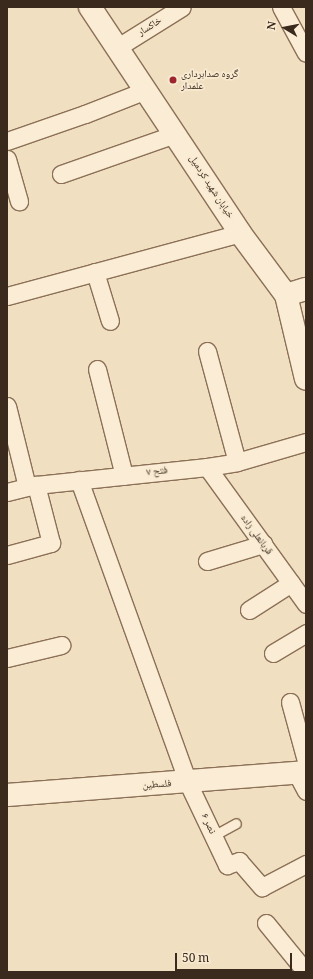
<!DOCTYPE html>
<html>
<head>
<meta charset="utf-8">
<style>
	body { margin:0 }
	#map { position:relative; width:313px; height:979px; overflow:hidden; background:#f1dfc1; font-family:Georgia,"Noto Naskh Arabic",serif }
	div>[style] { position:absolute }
	.roads { filter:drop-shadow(1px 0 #8b7057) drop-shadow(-1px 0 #8b7057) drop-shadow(0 1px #8b7057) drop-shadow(0 -1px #8b7057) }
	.service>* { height:9px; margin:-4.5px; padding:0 4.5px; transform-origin:4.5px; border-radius:4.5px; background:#fbedd5 }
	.minor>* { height:17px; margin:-8.5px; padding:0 8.5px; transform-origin:8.5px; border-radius:8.5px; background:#fbedd5 }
	.tertiary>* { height:22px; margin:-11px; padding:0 11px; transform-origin:11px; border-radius:11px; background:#fbedd5 }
	.secondary>* { height:22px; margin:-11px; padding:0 11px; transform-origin:11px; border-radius:11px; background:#fbedd5 }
	.dots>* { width:11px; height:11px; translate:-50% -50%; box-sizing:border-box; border:2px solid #f8ead1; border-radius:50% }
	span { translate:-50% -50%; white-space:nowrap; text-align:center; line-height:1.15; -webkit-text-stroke:3.5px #f8ead1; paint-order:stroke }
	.street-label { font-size:10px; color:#3a291d }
	.poi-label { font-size:10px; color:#3a291d }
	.left { translate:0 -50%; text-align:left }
	.frame { position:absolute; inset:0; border:8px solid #3a291d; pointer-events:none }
	.north { position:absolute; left:265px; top:8px; width:40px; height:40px; -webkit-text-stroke:3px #f8ead1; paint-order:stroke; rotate:280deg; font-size:11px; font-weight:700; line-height:16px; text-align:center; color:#3a291d }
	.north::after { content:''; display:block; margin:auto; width:14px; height:18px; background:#3a291d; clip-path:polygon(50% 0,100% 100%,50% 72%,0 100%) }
	.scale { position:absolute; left:175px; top:953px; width:117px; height:18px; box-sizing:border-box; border:2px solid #3a291d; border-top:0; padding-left:5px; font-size:12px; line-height:14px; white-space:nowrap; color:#3a291d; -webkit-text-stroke:3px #f8ead1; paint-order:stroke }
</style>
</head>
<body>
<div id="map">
	<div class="roads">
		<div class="service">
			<div style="left:213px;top:836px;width:26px;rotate:-29deg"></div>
		</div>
		<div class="minor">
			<div style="left:281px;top:7px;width:52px;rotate:61.5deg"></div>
			<div style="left:118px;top:47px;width:75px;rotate:-32deg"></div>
			<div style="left:7px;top:141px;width:83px;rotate:-19.1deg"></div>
			<div style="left:85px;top:114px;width:66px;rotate:-21.5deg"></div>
			<div style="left:7px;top:159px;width:44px;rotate:74.1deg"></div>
			<div style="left:61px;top:174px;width:121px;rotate:-19.3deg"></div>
			<div style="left:95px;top:272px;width:51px;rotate:73deg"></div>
			<div style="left:7px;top:296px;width:241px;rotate:-15.1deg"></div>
			<div style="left:207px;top:351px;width:115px;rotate:74.9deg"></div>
			<div style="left:97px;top:369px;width:110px;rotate:75.8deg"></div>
			<div style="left:7px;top:406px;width:83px;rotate:76.1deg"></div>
			<div style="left:207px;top:467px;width:169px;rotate:54.1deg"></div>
			<div style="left:79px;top:480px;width:322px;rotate:70.2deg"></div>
			<div style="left:188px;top:783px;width:91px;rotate:64.6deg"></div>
			<div style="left:227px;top:865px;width:13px;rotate:-18deg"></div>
			<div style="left:239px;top:861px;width:35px;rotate:49deg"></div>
			<div style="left:262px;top:887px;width:50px;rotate:-27.6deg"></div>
			<div style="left:7px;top:492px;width:30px;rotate:-14deg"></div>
			<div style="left:36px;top:485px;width:172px;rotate:-6deg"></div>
			<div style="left:207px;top:467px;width:30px;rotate:-9deg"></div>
			<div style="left:237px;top:462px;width:72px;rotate:-16.2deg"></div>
			<div style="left:7px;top:555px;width:46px;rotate:-15.3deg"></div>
			<div style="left:51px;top:543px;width:60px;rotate:-104.5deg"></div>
			<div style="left:207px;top:561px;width:59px;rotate:-16.9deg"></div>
			<div style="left:249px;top:610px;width:50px;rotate:-32.7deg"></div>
			<div style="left:273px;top:653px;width:39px;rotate:-31deg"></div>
			<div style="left:7px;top:658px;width:56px;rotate:-13.5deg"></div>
			<div style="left:290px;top:702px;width:61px;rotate:74.8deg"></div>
			<div style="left:297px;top:774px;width:19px;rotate:62deg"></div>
			<div style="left:266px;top:923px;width:63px;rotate:50.8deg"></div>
		</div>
		<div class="tertiary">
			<div style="left:90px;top:7px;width:271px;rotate:56.4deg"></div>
			<div style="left:240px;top:233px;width:77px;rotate:53.4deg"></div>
			<div style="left:286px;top:295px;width:86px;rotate:76.6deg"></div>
			<div style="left:7px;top:795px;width:300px;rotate:-4.4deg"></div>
		</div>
		<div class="secondary">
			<div style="left:286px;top:295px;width:21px;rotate:-17deg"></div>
		</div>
	</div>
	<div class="dots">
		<div style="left:173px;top:80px;background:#9e242d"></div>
	</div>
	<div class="street-label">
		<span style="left:150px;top:27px;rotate:-32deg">خاکسار</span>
		<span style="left:211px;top:187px;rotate:57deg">خیابان شهید کردمیل</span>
		<span style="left:157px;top:472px;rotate:-6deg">فتح ۷</span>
		<span style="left:256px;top:535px;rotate:54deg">قربانعلی زاده</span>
		<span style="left:157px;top:785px;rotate:-4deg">فلسطین</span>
		<span style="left:208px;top:824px;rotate:65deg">نصر ۶</span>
	</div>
	<div class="poi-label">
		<span class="left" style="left:181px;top:80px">گروه صدابرداری<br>علمدار</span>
	</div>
	<div class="frame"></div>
	<div class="north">N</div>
	<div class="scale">50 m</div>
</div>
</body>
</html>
